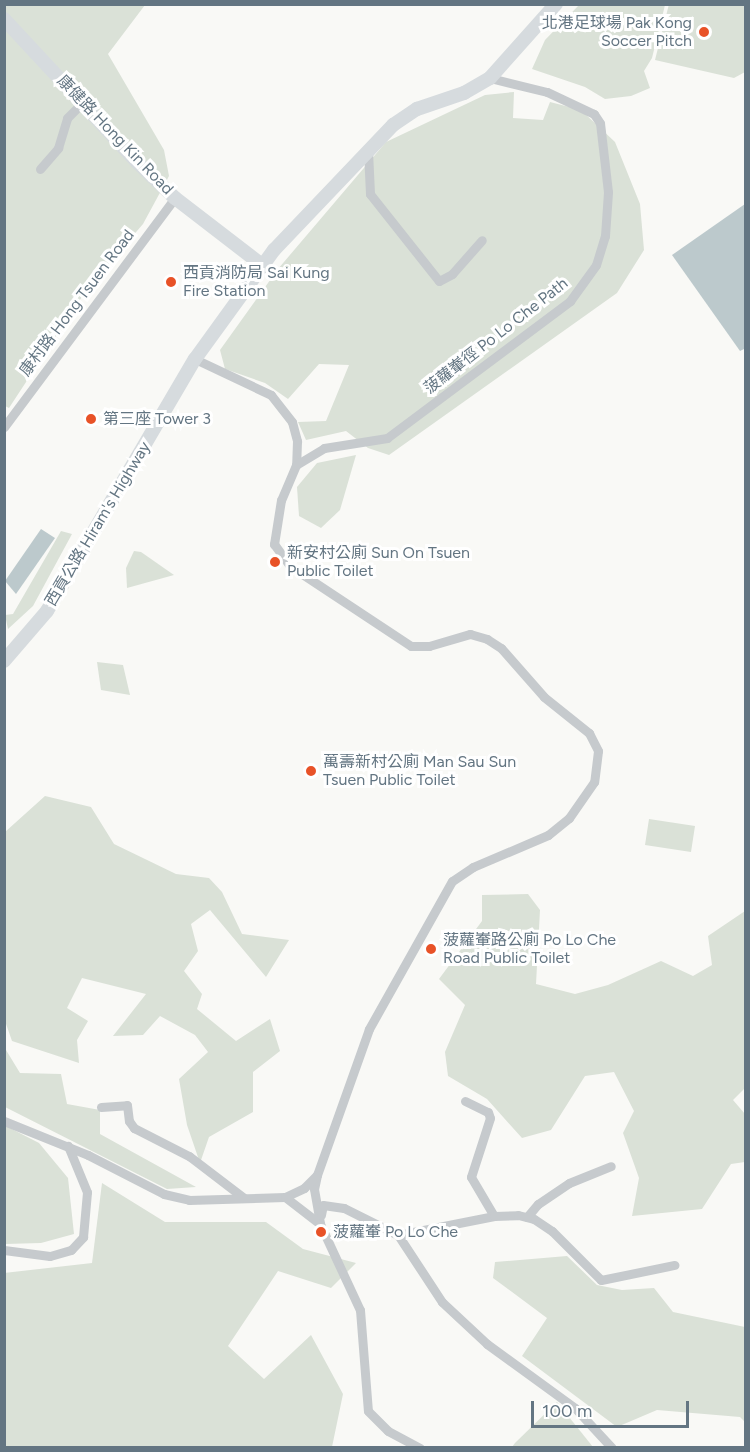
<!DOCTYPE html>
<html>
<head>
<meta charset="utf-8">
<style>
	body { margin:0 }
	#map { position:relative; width:750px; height:1452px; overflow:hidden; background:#f9f9f6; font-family:Figtree,"Noto Sans TC",sans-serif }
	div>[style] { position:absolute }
	.green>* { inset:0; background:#dae1d7 }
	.water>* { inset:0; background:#bcc9cc }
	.street>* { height:9px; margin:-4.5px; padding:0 4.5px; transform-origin:4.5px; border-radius:4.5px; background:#c6cacd }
	.secondary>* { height:14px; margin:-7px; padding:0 7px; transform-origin:7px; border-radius:7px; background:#d6dbde }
	.dots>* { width:16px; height:16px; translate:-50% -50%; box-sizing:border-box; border:3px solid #fff; border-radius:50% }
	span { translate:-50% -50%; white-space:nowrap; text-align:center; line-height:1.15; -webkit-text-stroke:6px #fff; paint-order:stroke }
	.poi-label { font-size:16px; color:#637582 }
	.right { translate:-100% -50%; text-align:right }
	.left { translate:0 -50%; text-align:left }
	.street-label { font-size:16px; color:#637582 }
	.frame { position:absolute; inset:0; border:6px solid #637582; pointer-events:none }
	.scale { position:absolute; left:531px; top:1401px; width:158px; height:27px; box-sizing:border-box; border:3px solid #637582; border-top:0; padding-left:8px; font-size:18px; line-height:21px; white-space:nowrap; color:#637582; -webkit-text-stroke:4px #fff; paint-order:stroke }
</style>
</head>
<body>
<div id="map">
	<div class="green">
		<div style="clip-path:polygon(669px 4px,745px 5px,745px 72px,734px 78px,655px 60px)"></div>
		<div style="clip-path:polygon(5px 5px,145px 5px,108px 54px,164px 150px,169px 176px,143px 224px,87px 289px,9px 408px,5px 406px)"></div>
		<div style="clip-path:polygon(579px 5px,665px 5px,652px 58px,644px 71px,650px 88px,631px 96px,605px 99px,585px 87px,532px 69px,545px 40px)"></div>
		<div style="clip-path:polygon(514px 92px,513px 118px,543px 120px,550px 102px,581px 110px,615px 142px,640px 204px,644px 250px,617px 293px,389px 455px,368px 448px,346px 431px,306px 440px,298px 422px,326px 421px,349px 365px,319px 364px,288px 399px,265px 383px,225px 369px,220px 350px,278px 269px,386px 142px,485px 95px)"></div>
		<div style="clip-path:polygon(356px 455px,340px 510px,321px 528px,299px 516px,297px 487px,317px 463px)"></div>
		<div style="clip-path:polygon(61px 531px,72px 534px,33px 606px,8px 629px,5px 615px,13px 614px)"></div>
		<div style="clip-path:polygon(134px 551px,141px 552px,174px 575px,127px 588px,126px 568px)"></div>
		<div style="clip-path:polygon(97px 662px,123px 665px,130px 695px,101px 690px)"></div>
		<div style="clip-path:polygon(45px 796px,91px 807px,114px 844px,176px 874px,209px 878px,222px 892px,242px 934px,289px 940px,266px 977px,210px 910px,191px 924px,198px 951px,184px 971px,202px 994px,197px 1009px,236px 1041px,270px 1019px,280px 1051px,253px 1072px,253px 1112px,209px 1137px,200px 1163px,187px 1125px,179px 1079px,208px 1052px,195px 1035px,160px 1016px,143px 1035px,113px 1036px,146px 994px,82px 978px,67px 1008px,88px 1021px,77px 1040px,79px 1063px,12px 1041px,5px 1021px,5px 832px)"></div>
		<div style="clip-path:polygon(649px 819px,695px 826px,691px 852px,645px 845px)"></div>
		<div style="clip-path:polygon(528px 894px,540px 910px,536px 984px,575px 994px,608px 985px,661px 961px,693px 976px,712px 965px,708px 936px,745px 911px,745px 1088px,733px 1100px,745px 1114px,745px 1162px,731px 1164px,702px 1209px,632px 1216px,639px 1178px,623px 1133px,634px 1111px,614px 1072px,585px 1076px,551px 1130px,522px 1138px,487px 1099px,448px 1076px,445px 1052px,465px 1005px,439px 979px,482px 921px,482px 895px)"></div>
		<div style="clip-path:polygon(6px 1050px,20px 1073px,61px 1074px,67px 1104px,100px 1110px,100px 1134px,196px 1187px,167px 1189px,5px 1107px)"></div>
		<div style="clip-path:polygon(4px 1125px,39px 1143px,68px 1178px,74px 1234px,41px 1243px,5px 1244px)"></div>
		<div style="clip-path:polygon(102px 1183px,165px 1222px,266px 1222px,303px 1249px,356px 1263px,331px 1288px,278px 1271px,228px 1346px,264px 1379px,311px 1335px,343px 1394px,332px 1447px,5px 1447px,4px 1273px,92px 1263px)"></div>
		<div style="clip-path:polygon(567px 1256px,597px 1285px,622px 1290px,654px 1288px,673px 1312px,745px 1327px,745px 1422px,740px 1417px,657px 1410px,617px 1427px,522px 1356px,547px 1318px,493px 1278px,495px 1262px)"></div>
		<div style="clip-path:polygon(557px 1402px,593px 1447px,512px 1447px,515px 1443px)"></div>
	</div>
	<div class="water">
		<div style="clip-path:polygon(745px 204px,746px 348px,740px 351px,672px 255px)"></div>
		<div style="clip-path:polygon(41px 529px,55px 538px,16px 594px,5px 581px)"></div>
	</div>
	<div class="street">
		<div style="left:368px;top:151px;width:43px;rotate:87.3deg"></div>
		<div style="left:370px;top:194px;width:111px;rotate:51.6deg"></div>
		<div style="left:439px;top:281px;width:15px;rotate:-28deg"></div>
		<div style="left:452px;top:274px;width:45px;rotate:-48.6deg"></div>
		<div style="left:40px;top:169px;width:28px;rotate:-49deg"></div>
		<div style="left:58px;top:148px;width:31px;rotate:-73deg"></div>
		<div style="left:67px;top:118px;width:21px;rotate:-45deg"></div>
		<div style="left:195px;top:359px;width:84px;rotate:25.3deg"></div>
		<div style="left:271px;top:395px;width:34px;rotate:52deg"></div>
		<div style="left:292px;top:422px;width:20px;rotate:75deg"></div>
		<div style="left:297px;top:441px;width:24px;rotate:92deg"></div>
		<div style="left:296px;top:465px;width:38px;rotate:113deg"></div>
		<div style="left:281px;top:500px;width:45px;rotate:99deg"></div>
		<div style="left:274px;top:544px;width:27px;rotate:54deg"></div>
		<div style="left:290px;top:566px;width:145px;rotate:33.5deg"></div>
		<div style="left:411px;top:646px;width:18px"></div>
		<div style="left:429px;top:646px;width:43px;rotate:-16.3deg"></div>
		<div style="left:470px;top:634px;width:18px;rotate:16deg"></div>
		<div style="left:487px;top:639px;width:17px;rotate:33deg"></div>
		<div style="left:501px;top:648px;width:65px;rotate:48.7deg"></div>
		<div style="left:544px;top:697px;width:58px;rotate:38.7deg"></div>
		<div style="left:589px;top:733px;width:20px;rotate:63deg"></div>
		<div style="left:598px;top:751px;width:31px;rotate:97deg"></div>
		<div style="left:594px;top:782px;width:44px;rotate:124.8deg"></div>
		<div style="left:569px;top:818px;width:27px;rotate:141deg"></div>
		<div style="left:548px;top:835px;width:82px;rotate:156.9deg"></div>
		<div style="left:473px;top:867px;width:25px;rotate:146deg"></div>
		<div style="left:452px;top:881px;width:170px;rotate:119.3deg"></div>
		<div style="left:369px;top:1029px;width:155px;rotate:109.6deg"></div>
		<div style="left:317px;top:1175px;width:14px;rotate:102deg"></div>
		<div style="left:314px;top:1189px;width:36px;rotate:80deg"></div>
		<div style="left:320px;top:1224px;width:95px;rotate:65.1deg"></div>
		<div style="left:360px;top:1310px;width:101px;rotate:85.5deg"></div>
		<div style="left:368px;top:1411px;width:28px;rotate:45deg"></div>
		<div style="left:388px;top:1431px;width:36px;rotate:28deg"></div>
		<div style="left:4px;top:427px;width:286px;rotate:-53.3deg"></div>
		<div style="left:296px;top:465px;width:33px;rotate:-31deg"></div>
		<div style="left:324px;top:448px;width:64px;rotate:-9deg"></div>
		<div style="left:387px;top:438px;width:229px;rotate:-36.8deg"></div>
		<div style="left:570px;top:301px;width:44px;rotate:-54.2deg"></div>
		<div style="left:596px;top:265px;width:30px;rotate:-73deg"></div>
		<div style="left:605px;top:236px;width:44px;rotate:-86.1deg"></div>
		<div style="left:608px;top:192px;width:69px;rotate:-96.6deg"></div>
		<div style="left:600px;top:123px;width:11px;rotate:-124deg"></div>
		<div style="left:594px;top:114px;width:52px;rotate:-154.9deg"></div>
		<div style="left:547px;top:92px;width:59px;rotate:-166.2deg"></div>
		<div style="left:465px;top:1101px;width:25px;rotate:26deg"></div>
		<div style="left:488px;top:1112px;width:6px;rotate:72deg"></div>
		<div style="left:490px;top:1118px;width:62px;rotate:107.9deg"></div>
		<div style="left:471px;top:1177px;width:45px;rotate:59.5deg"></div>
		<div style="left:101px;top:1107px;width:26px;rotate:-4deg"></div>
		<div style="left:127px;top:1105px;width:16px;rotate:83deg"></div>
		<div style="left:129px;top:1121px;width:9px;rotate:54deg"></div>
		<div style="left:134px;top:1128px;width:62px;rotate:27deg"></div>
		<div style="left:189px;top:1156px;width:69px;rotate:37.4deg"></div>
		<div style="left:4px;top:1121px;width:91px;rotate:22deg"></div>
		<div style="left:88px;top:1155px;width:85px;rotate:27.2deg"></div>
		<div style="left:164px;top:1194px;width:26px;rotate:13deg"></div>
		<div style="left:189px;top:1200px;width:96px;rotate:-1.8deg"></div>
		<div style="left:285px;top:1197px;width:21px;rotate:-25deg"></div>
		<div style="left:304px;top:1188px;width:18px;rotate:-45deg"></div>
		<div style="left:285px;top:1197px;width:44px;rotate:37.6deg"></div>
		<div style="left:321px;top:1215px;width:10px;rotate:-79deg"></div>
		<div style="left:323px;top:1205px;width:21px;rotate:8deg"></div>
		<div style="left:344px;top:1208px;width:60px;rotate:26.6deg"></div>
		<div style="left:398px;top:1235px;width:98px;rotate:-11.2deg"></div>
		<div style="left:494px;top:1216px;width:24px;rotate:-2deg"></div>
		<div style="left:518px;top:1215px;width:16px;rotate:14deg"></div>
		<div style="left:534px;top:1219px;width:22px;rotate:34deg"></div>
		<div style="left:552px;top:1231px;width:69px;rotate:45deg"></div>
		<div style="left:601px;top:1280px;width:75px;rotate:-11.6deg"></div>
		<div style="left:527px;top:1217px;width:17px;rotate:-50deg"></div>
		<div style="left:538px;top:1204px;width:37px;rotate:-34deg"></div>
		<div style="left:569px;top:1183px;width:45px;rotate:-22deg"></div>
		<div style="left:398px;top:1235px;width:80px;rotate:56.7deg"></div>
		<div style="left:442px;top:1302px;width:62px;rotate:43deg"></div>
		<div style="left:487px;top:1344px;width:109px;rotate:36deg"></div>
		<div style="left:575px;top:1408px;width:54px;rotate:47.2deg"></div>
		<div style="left:4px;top:1250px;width:46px;rotate:7.4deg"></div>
		<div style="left:50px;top:1256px;width:22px;rotate:-16deg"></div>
		<div style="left:71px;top:1250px;width:18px;rotate:-47deg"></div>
		<div style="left:83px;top:1237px;width:45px;rotate:-84.9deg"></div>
		<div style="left:87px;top:1192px;width:50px;rotate:-112.4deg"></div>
	</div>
	<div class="secondary">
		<div style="left:4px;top:19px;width:197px;rotate:47.1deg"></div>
		<div style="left:138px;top:163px;width:51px;rotate:43.4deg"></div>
		<div style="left:175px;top:198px;width:110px;rotate:37.6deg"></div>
		<div style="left:4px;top:661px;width:66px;rotate:-49.3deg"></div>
		<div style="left:47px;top:611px;width:292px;rotate:-59.6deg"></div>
		<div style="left:195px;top:359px;width:135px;rotate:-54.1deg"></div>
		<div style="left:274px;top:250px;width:173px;rotate:-46.4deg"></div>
		<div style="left:393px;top:125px;width:29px;rotate:-34deg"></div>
		<div style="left:417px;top:109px;width:50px;rotate:-18.8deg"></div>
		<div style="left:464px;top:93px;width:30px;rotate:-30deg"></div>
		<div style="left:490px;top:78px;width:99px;rotate:-48.3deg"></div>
	</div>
	<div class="dots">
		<div style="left:704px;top:32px;background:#e85227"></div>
		<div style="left:171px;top:282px;background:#e85227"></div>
		<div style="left:91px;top:419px;background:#e85227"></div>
		<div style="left:275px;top:562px;background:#e85227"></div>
		<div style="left:311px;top:771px;background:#e85227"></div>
		<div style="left:431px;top:949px;background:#e85227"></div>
		<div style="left:321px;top:1232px;background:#e85227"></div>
	</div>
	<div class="poi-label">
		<span class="right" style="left:692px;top:32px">北港足球場 Pak Kong<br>Soccer Pitch</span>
		<span class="left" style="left:183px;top:282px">西貢消防局 Sai Kung<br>Fire Station</span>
		<span class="left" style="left:103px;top:419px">第三座 Tower 3</span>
		<span class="left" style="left:287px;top:562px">新安村公廁 Sun On Tsuen<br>Public Toilet</span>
		<span class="left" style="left:323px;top:771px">萬壽新村公廁 Man Sau Sun<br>Tsuen Public Toilet</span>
		<span class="left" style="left:443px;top:949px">菠蘿輋路公廁 Po Lo Che<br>Road Public Toilet</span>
		<span class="left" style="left:333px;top:1232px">菠蘿輋 Po Lo Che</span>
	</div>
	<div class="street-label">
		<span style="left:115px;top:135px;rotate:46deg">康健路 Hong Kin Road</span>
		<span style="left:77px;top:303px;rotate:-53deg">康村路 Hong Tsuen Road</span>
		<span style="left:496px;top:336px;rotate:-38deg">菠蘿輋徑 Po Lo Che Path</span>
		<span style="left:98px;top:524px;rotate:-59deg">西貢公路 Hiram's Highway</span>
	</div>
	<div class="frame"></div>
	<div class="scale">100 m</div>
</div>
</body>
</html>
